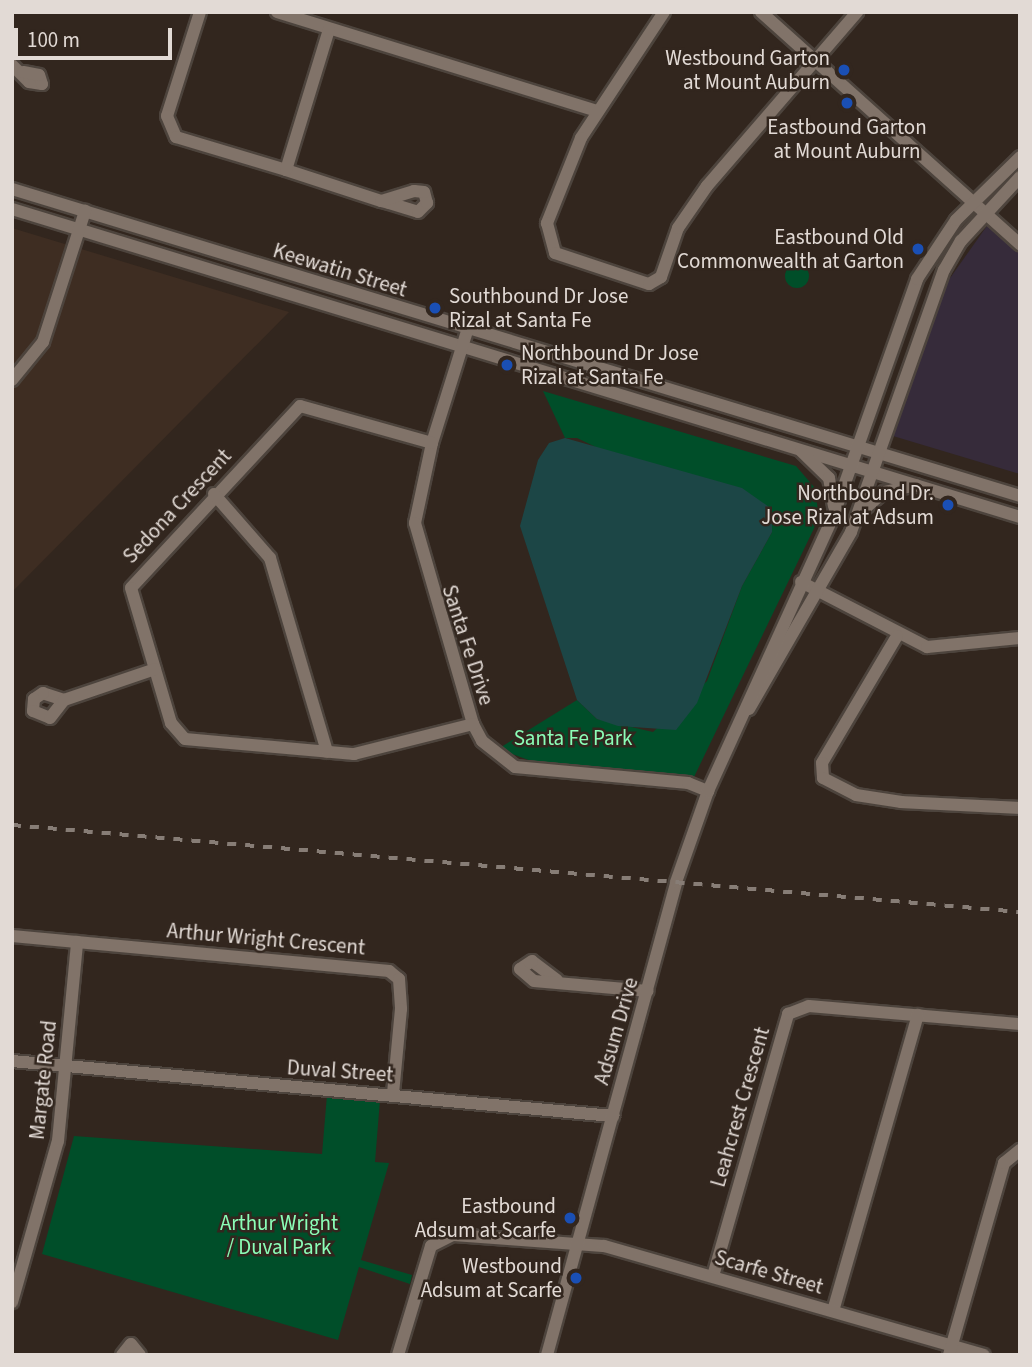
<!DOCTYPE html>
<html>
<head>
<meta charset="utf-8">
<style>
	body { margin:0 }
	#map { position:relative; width:1032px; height:1367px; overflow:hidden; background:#32261e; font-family:"Source Sans 3",sans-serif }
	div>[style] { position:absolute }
	.commercial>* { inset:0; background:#362b3a }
	.built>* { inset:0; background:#3e2d22 }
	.green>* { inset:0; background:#004e29 }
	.round { border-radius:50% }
	.water>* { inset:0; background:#1c4646 }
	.roads { filter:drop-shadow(2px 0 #4d443d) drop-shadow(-2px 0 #4d443d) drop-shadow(0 2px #4d443d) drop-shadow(0 -2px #4d443d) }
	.minor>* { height:12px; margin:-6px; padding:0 6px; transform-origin:6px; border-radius:6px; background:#817369 }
	.rail>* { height:3.5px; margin-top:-1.75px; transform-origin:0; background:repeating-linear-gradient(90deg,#877d76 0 9px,transparent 0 18px) }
	.dots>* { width:19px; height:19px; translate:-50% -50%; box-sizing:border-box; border:4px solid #32261e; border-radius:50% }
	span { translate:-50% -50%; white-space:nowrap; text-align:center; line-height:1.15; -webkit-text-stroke:5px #32261e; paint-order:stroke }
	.poi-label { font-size:21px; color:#e2dad5 }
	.right { translate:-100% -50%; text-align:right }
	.left { translate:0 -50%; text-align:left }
	.street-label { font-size:21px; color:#e2dad5 }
	.park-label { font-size:21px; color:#8bfeb7 }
	.frame { position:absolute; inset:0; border:14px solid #e2dad5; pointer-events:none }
	.scale { position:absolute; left:14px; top:28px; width:158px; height:32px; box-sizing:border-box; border:4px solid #e2dad5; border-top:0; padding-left:9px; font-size:21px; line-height:24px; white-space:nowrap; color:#e2dad5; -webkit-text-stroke:5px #32261e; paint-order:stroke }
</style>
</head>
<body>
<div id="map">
	<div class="commercial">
		<div style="clip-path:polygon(989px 223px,1020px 251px,1020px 474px,893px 436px,943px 288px)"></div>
	</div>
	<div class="built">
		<div style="clip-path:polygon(12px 228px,289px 312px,12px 592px)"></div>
	</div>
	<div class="green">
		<div class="round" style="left:785px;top:264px;width:24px;height:24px"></div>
		<div style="clip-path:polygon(543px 391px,796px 466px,815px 488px,819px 518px,694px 777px,545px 766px,498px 749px,577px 700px,597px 719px,653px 732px,707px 681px,742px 586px,772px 532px,577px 438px,565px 438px)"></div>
		<div style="clip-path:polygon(327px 1095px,380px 1100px,375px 1162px,389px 1163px,361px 1260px,412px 1275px,410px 1284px,359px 1267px,338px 1340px,42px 1254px,74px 1136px,322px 1154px)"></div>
	</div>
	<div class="water">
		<div style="clip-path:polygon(565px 438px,742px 488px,772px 509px,772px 532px,742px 586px,697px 703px,676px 730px,618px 726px,597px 719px,577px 700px,520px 526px,538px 460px,549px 443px)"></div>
	</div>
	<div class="roads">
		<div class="minor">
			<div style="left:200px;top:12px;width:109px;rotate:107.6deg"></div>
			<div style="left:167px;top:116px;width:23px;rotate:67deg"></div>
			<div style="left:176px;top:137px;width:115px;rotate:16.7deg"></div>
			<div style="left:286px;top:170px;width:100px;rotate:18.1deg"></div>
			<div style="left:381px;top:201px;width:8px;rotate:14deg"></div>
			<div style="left:389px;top:203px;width:30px;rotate:17deg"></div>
			<div style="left:418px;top:212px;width:13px;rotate:-45deg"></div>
			<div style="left:427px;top:203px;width:11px;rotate:-105deg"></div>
			<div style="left:424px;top:192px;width:10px;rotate:-174deg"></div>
			<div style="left:414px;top:191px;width:34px;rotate:163deg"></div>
			<div style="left:277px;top:12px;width:335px;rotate:17.2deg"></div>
			<div style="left:664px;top:12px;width:151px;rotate:123.4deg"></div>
			<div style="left:581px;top:138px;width:92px;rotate:111.8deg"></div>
			<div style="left:547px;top:223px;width:31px;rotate:75deg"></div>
			<div style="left:555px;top:253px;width:99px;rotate:18.3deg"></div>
			<div style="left:649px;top:284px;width:14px;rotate:-30deg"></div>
			<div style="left:661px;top:277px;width:52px;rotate:-70.9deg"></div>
			<div style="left:678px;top:228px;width:51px;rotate:-55.4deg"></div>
			<div style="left:707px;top:186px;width:230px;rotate:-49.2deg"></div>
			<div style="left:761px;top:12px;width:348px;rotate:41.9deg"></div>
			<div style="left:12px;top:65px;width:24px;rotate:45deg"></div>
			<div style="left:29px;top:82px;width:13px;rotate:9deg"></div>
			<div style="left:42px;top:84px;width:9px;rotate:-108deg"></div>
			<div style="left:39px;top:75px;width:16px;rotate:-169deg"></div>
			<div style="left:286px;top:170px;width:147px;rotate:-73deg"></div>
			<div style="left:12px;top:189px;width:1054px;rotate:16.94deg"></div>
			<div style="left:12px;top:209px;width:1054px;rotate:16.99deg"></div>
			<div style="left:468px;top:328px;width:121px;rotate:107.4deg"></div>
			<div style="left:432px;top:443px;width:82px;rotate:102deg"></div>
			<div style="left:415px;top:523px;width:209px;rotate:73.9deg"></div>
			<div style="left:473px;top:724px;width:19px;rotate:62deg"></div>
			<div style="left:482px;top:741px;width:42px;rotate:38.2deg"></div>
			<div style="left:515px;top:767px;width:174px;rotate:5.3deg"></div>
			<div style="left:688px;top:783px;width:22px;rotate:22deg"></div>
			<div style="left:12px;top:380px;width:49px;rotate:-50.8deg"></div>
			<div style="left:43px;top:342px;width:138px;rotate:-72.2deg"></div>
			<div style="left:432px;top:443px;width:137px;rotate:-164.3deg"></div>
			<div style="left:300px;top:406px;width:248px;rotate:132.9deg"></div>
			<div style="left:131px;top:588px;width:141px;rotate:73.5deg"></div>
			<div style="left:171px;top:723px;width:21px;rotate:49deg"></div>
			<div style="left:185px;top:739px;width:170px;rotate:5.1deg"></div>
			<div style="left:354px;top:754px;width:123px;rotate:-14.1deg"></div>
			<div style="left:801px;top:451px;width:39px;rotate:44deg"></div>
			<div style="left:829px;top:478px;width:29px;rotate:80deg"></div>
			<div style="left:214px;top:494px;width:85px;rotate:48.8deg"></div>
			<div style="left:270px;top:558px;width:202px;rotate:73.6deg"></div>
			<div style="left:862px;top:511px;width:29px;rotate:-41deg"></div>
			<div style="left:884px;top:492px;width:33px;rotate:-12deg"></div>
			<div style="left:801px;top:582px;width:142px;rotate:27.3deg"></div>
			<div style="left:927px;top:647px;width:93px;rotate:-5.5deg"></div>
			<div style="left:897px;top:636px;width:147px;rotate:120.6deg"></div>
			<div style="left:822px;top:763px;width:15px;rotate:86deg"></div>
			<div style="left:823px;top:778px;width:37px;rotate:27deg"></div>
			<div style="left:856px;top:795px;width:46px;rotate:8.8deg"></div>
			<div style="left:901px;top:802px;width:119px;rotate:2.9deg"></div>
			<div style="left:64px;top:700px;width:22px;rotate:-162deg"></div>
			<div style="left:43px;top:693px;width:11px;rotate:146deg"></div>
			<div style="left:34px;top:699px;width:12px;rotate:95deg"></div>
			<div style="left:33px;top:711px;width:18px;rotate:22deg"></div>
			<div style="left:50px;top:718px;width:23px;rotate:-52deg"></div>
			<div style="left:64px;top:700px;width:96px;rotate:-18.8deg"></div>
			<div style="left:749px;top:709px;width:204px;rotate:-60deg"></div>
			<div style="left:851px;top:532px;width:278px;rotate:-70.5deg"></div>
			<div style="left:944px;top:270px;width:34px;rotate:-60deg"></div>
			<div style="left:961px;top:241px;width:87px;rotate:-47.3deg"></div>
			<div style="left:12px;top:936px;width:379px;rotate:5.3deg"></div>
			<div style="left:389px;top:971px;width:13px;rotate:39deg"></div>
			<div style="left:399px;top:979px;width:30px;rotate:86deg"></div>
			<div style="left:401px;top:1009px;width:85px;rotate:95.4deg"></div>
			<div style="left:557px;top:980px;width:31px;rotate:-143deg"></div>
			<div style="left:532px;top:961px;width:14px;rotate:146deg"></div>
			<div style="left:520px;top:969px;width:18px;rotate:41deg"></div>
			<div style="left:534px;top:981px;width:114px;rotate:5deg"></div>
			<div style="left:12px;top:1061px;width:604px;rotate:5.23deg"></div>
			<div style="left:713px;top:1276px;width:273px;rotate:-74deg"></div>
			<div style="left:788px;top:1014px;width:22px;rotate:-21deg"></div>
			<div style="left:809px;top:1006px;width:212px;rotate:4.9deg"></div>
			<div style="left:12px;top:1302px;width:167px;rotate:-74.1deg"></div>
			<div style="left:58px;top:1141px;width:200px;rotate:-84.5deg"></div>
			<div style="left:833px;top:1311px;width:308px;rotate:-74deg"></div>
			<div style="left:122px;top:1355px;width:14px;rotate:-51deg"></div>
			<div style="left:131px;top:1344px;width:14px;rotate:51deg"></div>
			<div style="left:398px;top:1355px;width:114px;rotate:-73.2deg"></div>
			<div style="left:431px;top:1246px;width:25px;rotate:-27deg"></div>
			<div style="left:453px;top:1235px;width:151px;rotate:4.2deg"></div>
			<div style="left:604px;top:1246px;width:395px;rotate:16deg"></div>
			<div style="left:547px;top:1355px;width:490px;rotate:-74.7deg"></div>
			<div style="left:676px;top:882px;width:96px;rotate:-70.6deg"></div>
			<div style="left:708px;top:791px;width:304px;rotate:-65.5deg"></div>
			<div style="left:834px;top:514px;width:249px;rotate:-70.5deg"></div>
			<div style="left:917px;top:279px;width:71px;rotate:-56.5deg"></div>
			<div style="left:956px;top:220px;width:90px;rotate:-44.5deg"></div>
			<div style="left:949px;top:1355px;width:200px;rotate:-74deg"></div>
			<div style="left:1004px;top:1163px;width:21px;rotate:-39deg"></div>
		</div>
	</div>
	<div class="rail">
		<div style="left:12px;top:825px;width:1012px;rotate:4.93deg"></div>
	</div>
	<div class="dots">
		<div style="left:844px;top:70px;background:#1a4fb4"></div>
		<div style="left:847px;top:103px;background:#1a4fb4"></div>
		<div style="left:918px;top:249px;background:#1a4fb4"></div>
		<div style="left:435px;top:308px;background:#1a4fb4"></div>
		<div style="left:507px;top:365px;background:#1a4fb4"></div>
		<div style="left:948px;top:505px;background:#1a4fb4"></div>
		<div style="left:570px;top:1218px;background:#1a4fb4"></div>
		<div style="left:576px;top:1278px;background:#1a4fb4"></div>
	</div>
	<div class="poi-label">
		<span class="right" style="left:830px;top:70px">Westbound Garton<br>at Mount Auburn</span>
		<span style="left:847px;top:139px">Eastbound Garton<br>at Mount Auburn</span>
		<span class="right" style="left:904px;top:249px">Eastbound Old<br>Commonwealth at Garton</span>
		<span class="left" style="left:449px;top:308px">Southbound Dr Jose<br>Rizal at Santa Fe</span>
		<span class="left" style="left:521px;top:365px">Northbound Dr Jose<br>Rizal at Santa Fe</span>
		<span class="right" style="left:934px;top:505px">Northbound Dr.<br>Jose Rizal at Adsum</span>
		<span class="right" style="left:556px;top:1218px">Eastbound<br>Adsum at Scarfe</span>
		<span class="right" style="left:562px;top:1278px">Westbound<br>Adsum at Scarfe</span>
	</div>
	<div class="street-label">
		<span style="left:340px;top:270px;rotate:17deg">Keewatin Street</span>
		<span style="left:177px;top:506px;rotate:-47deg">Sedona Crescent</span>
		<span style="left:468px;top:645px;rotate:72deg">Santa Fe Drive</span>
		<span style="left:266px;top:939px;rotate:5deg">Arthur Wright Crescent</span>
		<span style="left:616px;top:1031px;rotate:-74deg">Adsum Drive</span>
		<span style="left:340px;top:1071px;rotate:4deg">Duval Street</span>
		<span style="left:43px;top:1080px;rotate:-84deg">Margate Road</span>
		<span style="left:740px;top:1107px;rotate:-74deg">Leahcrest Crescent</span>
		<span style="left:769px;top:1272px;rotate:16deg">Scarfe Street</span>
	</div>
	<div class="park-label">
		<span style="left:573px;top:738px">Santa Fe Park</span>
		<span style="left:279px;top:1235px">Arthur Wright<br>/ Duval Park</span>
	</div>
	<div class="frame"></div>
	<div class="scale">100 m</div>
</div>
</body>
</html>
